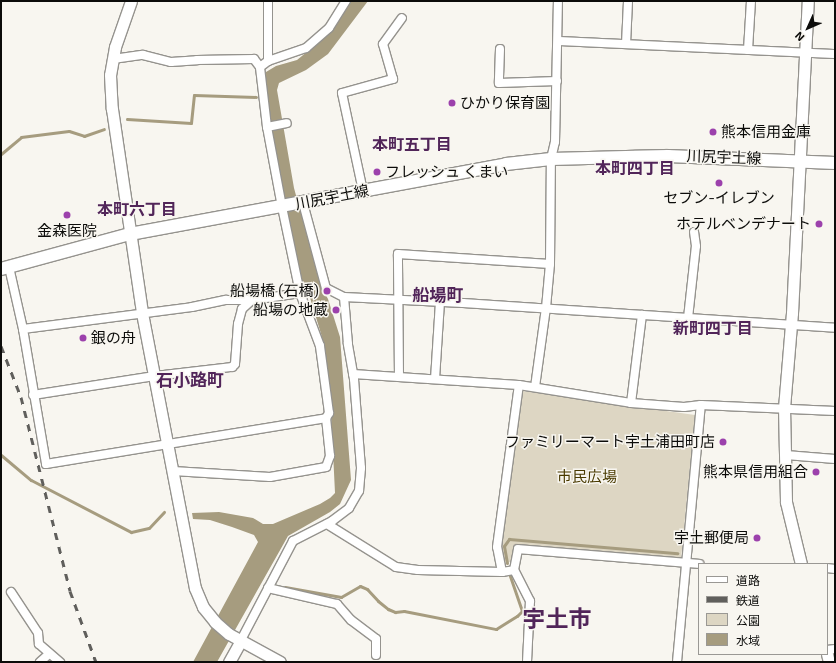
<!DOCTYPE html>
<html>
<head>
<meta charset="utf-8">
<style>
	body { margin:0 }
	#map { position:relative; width:836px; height:663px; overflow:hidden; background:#f8f6f0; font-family:"Exo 2","Noto Sans JP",sans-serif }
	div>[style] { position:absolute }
	.green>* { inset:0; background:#ddd6c3 }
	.water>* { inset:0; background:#a69c7f }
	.stream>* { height:3px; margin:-1.5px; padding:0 1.5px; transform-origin:1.5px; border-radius:1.5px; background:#a69c7f }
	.roads { filter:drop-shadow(1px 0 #95938e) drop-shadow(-1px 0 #95938e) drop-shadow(0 1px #95938e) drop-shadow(0 -1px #95938e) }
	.minor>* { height:8px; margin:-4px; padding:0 4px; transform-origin:4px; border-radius:4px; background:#fff }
	.tertiary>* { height:11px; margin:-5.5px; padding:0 5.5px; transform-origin:5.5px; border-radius:5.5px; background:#fff }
	.secondary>* { height:12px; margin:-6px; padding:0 6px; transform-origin:6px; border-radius:6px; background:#fff }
	.rail>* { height:3px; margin-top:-1.5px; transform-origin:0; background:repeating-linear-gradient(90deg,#605f5c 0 7px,transparent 0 14px) }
	.dots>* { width:11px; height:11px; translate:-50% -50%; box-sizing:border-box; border:2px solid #f8f6f0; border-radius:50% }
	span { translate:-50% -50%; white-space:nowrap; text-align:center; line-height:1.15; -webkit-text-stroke:3px #f8f6f0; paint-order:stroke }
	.poi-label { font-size:15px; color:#0c0c0a }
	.left { translate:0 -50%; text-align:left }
	.right { translate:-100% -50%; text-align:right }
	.street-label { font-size:15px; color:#0c0c0a }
	.park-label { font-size:15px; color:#493a00 }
	.neighbourhood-label { font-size:16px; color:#512559; font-weight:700 }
	.quarter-label { font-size:17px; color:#512559; font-weight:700 }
	.town-label { font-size:23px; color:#512559; font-weight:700 }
	.frame { position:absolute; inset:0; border:2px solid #0c0c0a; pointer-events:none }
	.legend { position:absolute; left:698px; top:563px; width:130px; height:92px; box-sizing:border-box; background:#f8f6f0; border:1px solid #9a9894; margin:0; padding:5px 7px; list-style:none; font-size:12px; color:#0c0c0a }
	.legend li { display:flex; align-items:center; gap:8px; height:20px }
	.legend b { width:20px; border:1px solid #9a9894 }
	.north { position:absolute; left:788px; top:8px; width:40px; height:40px; -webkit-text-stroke:3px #f8f6f0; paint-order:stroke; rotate:225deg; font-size:11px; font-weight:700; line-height:16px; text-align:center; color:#0c0c0a }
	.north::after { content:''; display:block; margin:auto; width:14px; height:18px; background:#0c0c0a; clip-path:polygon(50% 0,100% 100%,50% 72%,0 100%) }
</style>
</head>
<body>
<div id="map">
	<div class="green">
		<div style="clip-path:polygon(523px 391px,695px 415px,681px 559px,517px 547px,512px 561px,507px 563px,503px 559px,501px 544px)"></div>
	</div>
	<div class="water">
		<div style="clip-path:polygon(352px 1px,368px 1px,328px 54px,306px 70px,279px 83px,277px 90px,294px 188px,320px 284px,328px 299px,340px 337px,351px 480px,340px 504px,330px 512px,288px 536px,217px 662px,193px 662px,258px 542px,254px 535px,232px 527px,210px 520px,193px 519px,192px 513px,219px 512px,253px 518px,263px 524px,273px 524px,320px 504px,330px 498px,335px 493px,330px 391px,322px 337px,307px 288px,302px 282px,287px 214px,263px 79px,266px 72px,276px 66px,297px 60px,313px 47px,326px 35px)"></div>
	</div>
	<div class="stream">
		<div style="left:127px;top:119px;width:64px;rotate:3.6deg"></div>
		<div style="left:191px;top:123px;width:28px;rotate:-84deg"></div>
		<div style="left:194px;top:95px;width:62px;rotate:1.8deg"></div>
		<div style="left:1px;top:154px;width:26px;rotate:-40deg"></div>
		<div style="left:21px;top:137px;width:48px;rotate:-7.1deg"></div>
		<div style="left:69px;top:131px;width:16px;rotate:18deg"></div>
		<div style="left:84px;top:136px;width:21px;rotate:-19deg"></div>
		<div style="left:1px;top:455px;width:39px;rotate:40deg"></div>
		<div style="left:31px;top:480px;width:113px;rotate:27.5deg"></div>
		<div style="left:131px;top:532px;width:18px;rotate:-13deg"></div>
		<div style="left:149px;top:528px;width:22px;rotate:-47deg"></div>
		<div style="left:507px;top:563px;width:17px;rotate:-100deg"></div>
		<div style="left:504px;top:546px;width:9px;rotate:-54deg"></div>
		<div style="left:509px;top:539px;width:169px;rotate:4.8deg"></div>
		<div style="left:285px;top:587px;width:57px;rotate:10.1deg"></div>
		<div style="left:341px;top:597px;width:22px;rotate:-30deg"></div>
		<div style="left:360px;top:586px;width:8px;rotate:23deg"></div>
		<div style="left:367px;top:589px;width:16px;rotate:47deg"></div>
		<div style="left:378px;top:601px;width:13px;rotate:39deg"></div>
		<div style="left:388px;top:609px;width:8px;rotate:23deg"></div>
		<div style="left:395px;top:612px;width:9px;rotate:-6deg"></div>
		<div style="left:404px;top:611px;width:94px;rotate:11.1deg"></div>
		<div style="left:496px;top:629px;width:25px;rotate:-32deg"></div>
		<div style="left:517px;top:616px;width:7px;rotate:-45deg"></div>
		<div style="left:522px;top:611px;width:39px;rotate:-109deg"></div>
	</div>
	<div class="roads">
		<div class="minor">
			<div style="left:558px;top:41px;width:277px;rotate:2.7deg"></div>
			<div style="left:626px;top:44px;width:43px;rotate:-87.3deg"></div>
			<div style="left:500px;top:49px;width:34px;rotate:92deg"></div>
			<div style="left:499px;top:83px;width:58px;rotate:-2deg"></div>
			<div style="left:748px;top:50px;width:49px;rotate:-86.5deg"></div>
			<div style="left:113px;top:59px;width:30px;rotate:-8deg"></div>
			<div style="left:143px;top:55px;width:29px;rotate:14deg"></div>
			<div style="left:171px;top:62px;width:26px;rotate:-4deg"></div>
			<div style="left:197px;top:60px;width:57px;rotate:-1deg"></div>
			<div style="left:254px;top:59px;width:10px;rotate:53deg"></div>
			<div style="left:268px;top:61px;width:60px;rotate:-90deg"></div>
			<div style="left:267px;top:127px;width:20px;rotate:-11deg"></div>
			<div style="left:363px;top:191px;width:100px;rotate:-102.1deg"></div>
			<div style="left:342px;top:93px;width:53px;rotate:-15.4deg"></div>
			<div style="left:393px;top:79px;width:36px;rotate:-106deg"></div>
			<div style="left:383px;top:44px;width:32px;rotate:-54deg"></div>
			<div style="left:303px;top:203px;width:88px;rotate:74.9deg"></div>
			<div style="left:326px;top:288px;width:20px;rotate:27deg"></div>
			<div style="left:344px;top:297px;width:119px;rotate:2.9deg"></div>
			<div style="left:463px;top:303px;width:373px;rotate:3.8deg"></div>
			<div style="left:9px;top:267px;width:64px;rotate:77.3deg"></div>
			<div style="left:23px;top:329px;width:137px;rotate:80.3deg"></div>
			<div style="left:46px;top:464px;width:284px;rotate:-9.3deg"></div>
			<div style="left:688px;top:318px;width:72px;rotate:-83.7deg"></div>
			<div style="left:696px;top:246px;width:14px;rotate:-98deg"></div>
			<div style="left:23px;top:329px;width:170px;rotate:-7.4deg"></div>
			<div style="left:192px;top:307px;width:35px;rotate:-12deg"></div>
			<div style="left:226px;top:300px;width:26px"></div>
			<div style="left:252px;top:300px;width:49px;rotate:-8.3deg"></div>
			<div style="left:353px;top:374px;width:166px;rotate:3.8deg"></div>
			<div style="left:399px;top:377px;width:123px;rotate:-90.5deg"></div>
			<div style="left:398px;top:254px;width:152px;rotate:3.8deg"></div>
			<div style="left:435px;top:379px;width:77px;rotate:-86.3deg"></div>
			<div style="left:535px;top:387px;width:80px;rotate:-82.1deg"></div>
			<div style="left:546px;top:308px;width:44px;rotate:-84.8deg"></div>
			<div style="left:550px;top:264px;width:105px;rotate:-89.5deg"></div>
			<div style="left:551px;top:159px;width:17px;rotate:-77deg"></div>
			<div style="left:555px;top:142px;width:141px;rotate:-88.8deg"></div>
			<div style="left:33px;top:395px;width:123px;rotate:-8.9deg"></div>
			<div style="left:155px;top:376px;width:78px;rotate:-6.7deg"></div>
			<div style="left:232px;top:367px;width:4px;rotate:-45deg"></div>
			<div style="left:235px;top:364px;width:40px;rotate:-85.7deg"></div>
			<div style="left:238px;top:324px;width:16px;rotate:-75deg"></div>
			<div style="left:242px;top:309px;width:13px;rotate:-42deg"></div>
			<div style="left:631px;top:403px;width:89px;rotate:-82.9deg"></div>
			<div style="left:786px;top:455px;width:49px;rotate:4.7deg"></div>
			<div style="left:173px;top:471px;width:97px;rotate:3.5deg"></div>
			<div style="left:270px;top:477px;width:57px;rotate:-10.1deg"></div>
			<div style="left:326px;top:467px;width:12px;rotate:-70deg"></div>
			<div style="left:330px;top:456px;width:38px;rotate:-96deg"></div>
			<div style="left:326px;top:418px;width:6px;rotate:-59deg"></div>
			<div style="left:329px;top:413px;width:68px;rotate:-97.7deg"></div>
			<div style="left:320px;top:346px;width:57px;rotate:-110.7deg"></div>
			<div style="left:300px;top:293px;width:88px;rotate:-101.8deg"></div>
			<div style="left:282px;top:207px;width:81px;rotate:-100.6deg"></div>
			<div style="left:267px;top:127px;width:60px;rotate:-96.7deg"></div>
			<div style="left:260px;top:67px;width:10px;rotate:-37deg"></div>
			<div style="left:268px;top:61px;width:40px;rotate:-18.9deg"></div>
			<div style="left:306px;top:48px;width:30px;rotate:-41deg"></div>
			<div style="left:329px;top:28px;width:32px;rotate:-58deg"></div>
			<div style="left:327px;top:524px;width:81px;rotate:31.9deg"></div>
			<div style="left:396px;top:567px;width:22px;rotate:8deg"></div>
			<div style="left:418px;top:570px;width:84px;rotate:1.4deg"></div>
			<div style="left:502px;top:572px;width:12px;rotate:-9deg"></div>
			<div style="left:827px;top:568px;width:8px;rotate:7deg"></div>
			<div style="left:502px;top:572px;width:25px;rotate:-101deg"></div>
			<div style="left:497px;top:547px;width:163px;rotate:-82.3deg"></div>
			<div style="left:519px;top:385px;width:113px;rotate:9.1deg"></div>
			<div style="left:631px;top:403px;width:53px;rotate:4.3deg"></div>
			<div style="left:684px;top:407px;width:17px;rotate:-7deg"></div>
			<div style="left:701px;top:405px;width:134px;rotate:2.6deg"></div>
			<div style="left:268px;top:588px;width:71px;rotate:13.1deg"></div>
			<div style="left:337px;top:604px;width:21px;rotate:49deg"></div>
			<div style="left:351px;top:620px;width:31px;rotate:37deg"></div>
			<div style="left:376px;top:639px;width:16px;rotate:90deg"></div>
			<div style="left:11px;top:592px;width:49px;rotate:56.6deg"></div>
			<div style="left:38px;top:633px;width:11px;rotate:85deg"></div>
			<div style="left:39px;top:644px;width:28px;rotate:41deg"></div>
			<div style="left:241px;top:640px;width:112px;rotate:-62.3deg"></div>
			<div style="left:293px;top:541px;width:44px;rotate:-27.1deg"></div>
			<div style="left:332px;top:521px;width:21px;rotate:-37deg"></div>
			<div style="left:349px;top:508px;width:20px;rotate:-60deg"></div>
			<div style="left:359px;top:491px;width:23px;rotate:-85deg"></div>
			<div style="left:361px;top:468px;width:89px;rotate:-94.5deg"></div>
			<div style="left:354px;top:379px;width:36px;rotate:-100deg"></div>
			<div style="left:348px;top:344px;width:47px;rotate:-94.9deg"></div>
			<div style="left:827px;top:650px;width:8px;rotate:-7deg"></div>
			<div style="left:40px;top:662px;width:12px;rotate:-42deg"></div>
			<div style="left:527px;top:662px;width:61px;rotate:-87.2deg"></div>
			<div style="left:530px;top:601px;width:35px;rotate:-117deg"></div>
			<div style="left:514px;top:570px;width:21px;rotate:-79deg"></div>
			<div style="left:518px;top:549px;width:182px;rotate:4.7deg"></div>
			<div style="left:677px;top:662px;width:258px;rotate:-84.7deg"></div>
		</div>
		<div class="tertiary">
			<div style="left:131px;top:1px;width:49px;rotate:109.2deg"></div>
			<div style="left:115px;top:47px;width:28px;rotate:100deg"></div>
			<div style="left:110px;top:75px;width:34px;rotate:87deg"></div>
			<div style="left:112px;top:109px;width:206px;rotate:81.6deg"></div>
			<div style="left:142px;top:313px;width:280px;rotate:79.1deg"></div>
			<div style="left:195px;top:588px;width:21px;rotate:67deg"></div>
			<div style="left:203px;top:607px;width:19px;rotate:51deg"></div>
			<div style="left:215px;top:622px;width:18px;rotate:41deg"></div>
			<div style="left:229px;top:634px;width:58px;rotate:28.8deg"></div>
			<div style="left:801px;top:564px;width:64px;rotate:-103.6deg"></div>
			<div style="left:786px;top:502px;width:94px;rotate:-91.2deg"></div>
			<div style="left:784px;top:408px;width:95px;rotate:-85.2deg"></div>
			<div style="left:792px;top:313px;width:312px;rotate:-87.1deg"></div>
			<div style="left:827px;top:654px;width:8px;rotate:76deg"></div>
			<div style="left:229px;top:662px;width:25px;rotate:-61deg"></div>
		</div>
		<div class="secondary">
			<div style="left:1px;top:269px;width:134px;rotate:-15.2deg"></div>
			<div style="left:130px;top:234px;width:382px;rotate:-10.5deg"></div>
			<div style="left:506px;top:164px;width:45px;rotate:-6.3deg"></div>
			<div style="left:551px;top:159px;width:117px;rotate:-1.5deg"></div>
			<div style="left:668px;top:156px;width:167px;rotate:2.4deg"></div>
		</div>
	</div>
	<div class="rail">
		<div style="left:1px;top:346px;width:55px;rotate:68.6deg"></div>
		<div style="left:21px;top:397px;width:200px;rotate:75.8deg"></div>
		<div style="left:70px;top:591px;width:76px;rotate:69.9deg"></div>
	</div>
	<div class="dots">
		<div style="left:452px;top:103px;background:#9c41ac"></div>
		<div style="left:713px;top:132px;background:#9c41ac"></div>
		<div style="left:377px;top:172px;background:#9c41ac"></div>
		<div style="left:719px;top:183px;background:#9c41ac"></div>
		<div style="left:67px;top:215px;background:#9c41ac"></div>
		<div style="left:819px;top:224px;background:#9c41ac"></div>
		<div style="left:327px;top:291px;background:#9c41ac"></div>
		<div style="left:336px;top:310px;background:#9c41ac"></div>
		<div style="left:83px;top:338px;background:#9c41ac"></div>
		<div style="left:723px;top:442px;background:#9c41ac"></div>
		<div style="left:816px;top:472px;background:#9c41ac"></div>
		<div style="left:757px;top:538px;background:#9c41ac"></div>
	</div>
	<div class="poi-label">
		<span class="left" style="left:460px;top:103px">ひかり保育園</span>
		<span class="left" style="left:721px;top:132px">熊本信用金庫</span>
		<span class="left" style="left:385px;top:172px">フレッシュ くまい</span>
		<span style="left:719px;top:198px">セブン-イレブン</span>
		<span class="right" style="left:811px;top:224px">ホテルベンデナート</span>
		<span style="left:67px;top:231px">金森医院</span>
		<span class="right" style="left:319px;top:291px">船場橋 (石橋)</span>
		<span class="right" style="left:328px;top:310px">船場の地蔵</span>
		<span class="left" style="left:91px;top:338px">銀の舟</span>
		<span class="right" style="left:715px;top:442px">ファミリーマート宇土浦田町店</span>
		<span class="right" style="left:808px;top:472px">熊本県信用組合</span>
		<span class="right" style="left:749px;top:538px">宇土郵便局</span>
	</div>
	<div class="street-label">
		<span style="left:724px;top:157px;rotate:2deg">川尻宇土線</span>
		<span style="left:332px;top:197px;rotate:-11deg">川尻宇土線</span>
	</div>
	<div class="park-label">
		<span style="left:587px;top:477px">市民広場</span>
	</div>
	<div class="neighbourhood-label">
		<span style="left:412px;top:144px">本町五丁目</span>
		<span style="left:635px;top:168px">本町四丁目</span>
		<span style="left:137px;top:209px">本町六丁目</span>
		<span style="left:713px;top:328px">新町四丁目</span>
	</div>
	<div class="quarter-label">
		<span style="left:438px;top:295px">船場町</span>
		<span style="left:190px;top:380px">石小路町</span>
	</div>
	<div class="town-label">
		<span style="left:557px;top:618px">宇土市</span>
	</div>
	<div class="frame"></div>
	<ul class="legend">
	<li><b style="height:5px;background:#fff"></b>道路</li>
	<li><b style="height:5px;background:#605f5c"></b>鉄道</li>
	<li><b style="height:11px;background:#ddd6c3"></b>公園</li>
	<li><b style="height:11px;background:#a69c7f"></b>水域</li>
	</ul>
	<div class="north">N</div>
</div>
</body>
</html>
